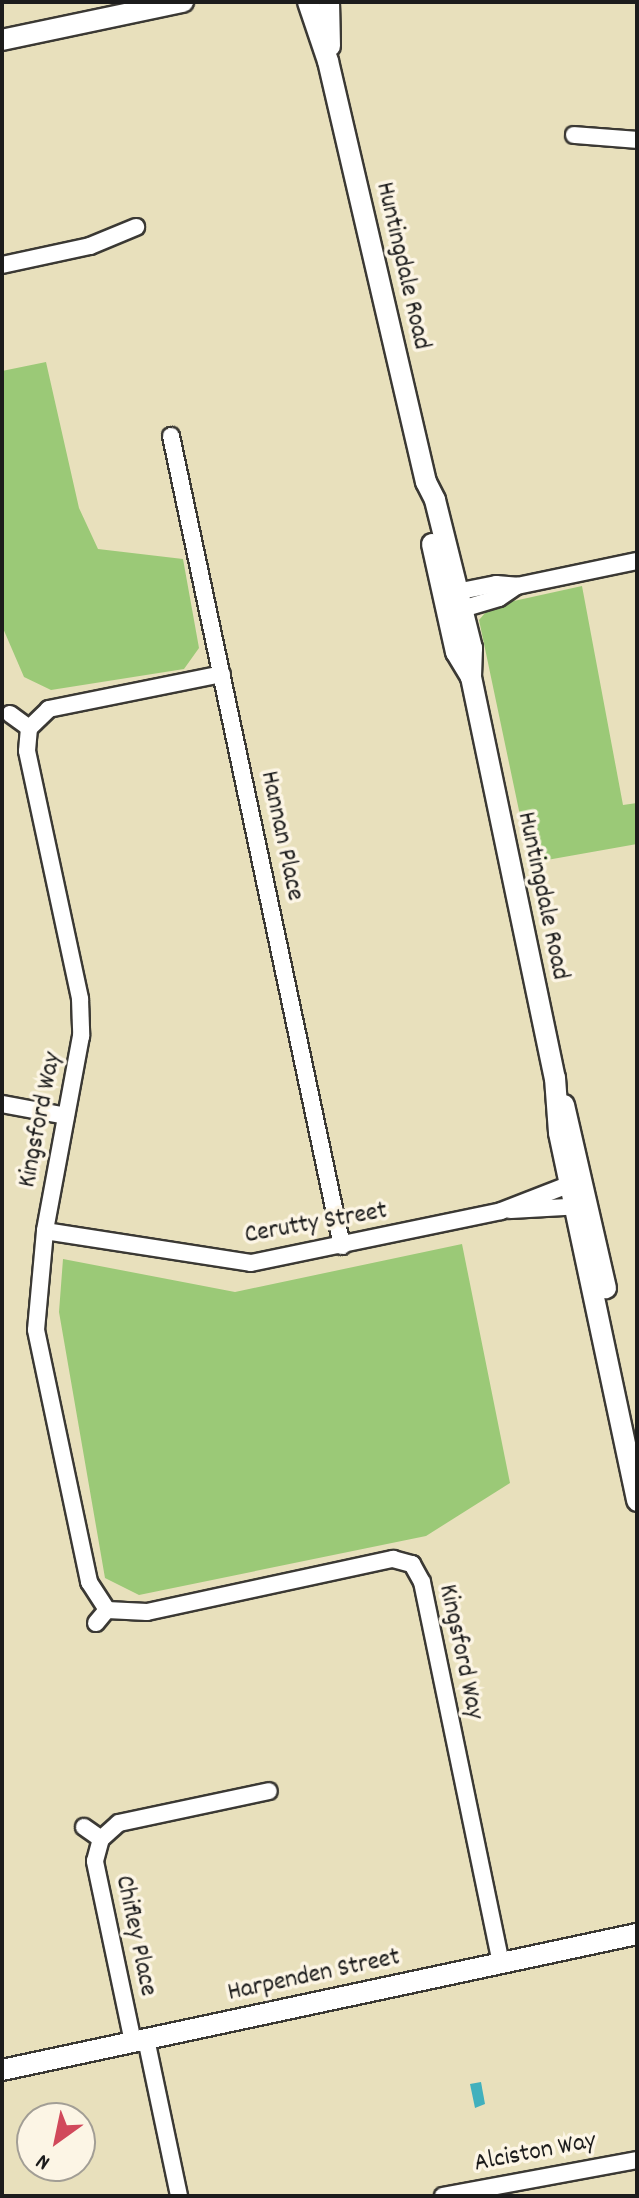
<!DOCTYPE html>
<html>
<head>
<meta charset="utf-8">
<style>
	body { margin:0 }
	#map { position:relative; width:639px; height:2198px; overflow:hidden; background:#e8e0bc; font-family:Dekko,sans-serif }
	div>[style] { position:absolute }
	.green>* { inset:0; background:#9bc977 }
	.water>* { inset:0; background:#41b0bd }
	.roads { filter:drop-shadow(2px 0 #3b3934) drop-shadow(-2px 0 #3b3934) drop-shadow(0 2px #3b3934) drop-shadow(0 -2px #3b3934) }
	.minor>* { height:16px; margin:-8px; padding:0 8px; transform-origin:8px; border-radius:8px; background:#fff }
	.tertiary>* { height:20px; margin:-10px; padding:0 10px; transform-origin:10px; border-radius:10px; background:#fff }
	span { translate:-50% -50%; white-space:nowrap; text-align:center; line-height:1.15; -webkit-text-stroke:7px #fcf5e5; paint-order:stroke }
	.street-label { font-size:26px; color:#1c1c1c }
	.frame { position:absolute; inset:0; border:4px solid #1c1c1c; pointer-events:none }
	.north { position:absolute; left:16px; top:2102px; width:80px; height:80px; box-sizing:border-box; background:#fcf5e5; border:2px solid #a29e95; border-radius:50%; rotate:213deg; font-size:22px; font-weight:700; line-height:32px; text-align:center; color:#1c1c1c }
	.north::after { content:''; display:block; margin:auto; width:28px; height:36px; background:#d1495b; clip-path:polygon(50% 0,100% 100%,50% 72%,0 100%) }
</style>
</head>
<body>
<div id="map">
	<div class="green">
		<div style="clip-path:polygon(46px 362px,79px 508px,98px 549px,183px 559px,199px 648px,184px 669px,51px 690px,24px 677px,2px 626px,2px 371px)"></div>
		<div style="clip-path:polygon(582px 586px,623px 805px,637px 803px,637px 844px,530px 863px,479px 620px,491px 606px)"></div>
		<div style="clip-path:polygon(462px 1244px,510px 1483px,426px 1536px,139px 1595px,105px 1578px,59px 1312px,63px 1259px,235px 1292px)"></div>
	</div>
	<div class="water">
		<div style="clip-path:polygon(481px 2082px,485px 2104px,475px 2108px,470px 2084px)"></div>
	</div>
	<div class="roads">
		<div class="minor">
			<div style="left:574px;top:135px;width:63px;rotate:4.5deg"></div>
			<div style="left:2px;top:265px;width:90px;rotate:-12.2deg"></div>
			<div style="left:90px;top:246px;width:50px;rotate:-22.4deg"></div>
			<div style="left:171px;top:436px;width:828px;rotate:78.08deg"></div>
			<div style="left:446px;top:594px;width:51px;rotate:-11.3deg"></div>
			<div style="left:496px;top:584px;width:21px;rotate:5deg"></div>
			<div style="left:517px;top:586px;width:123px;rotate:-11.8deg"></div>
			<div style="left:452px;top:612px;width:49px;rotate:-16.6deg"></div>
			<div style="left:499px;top:598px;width:22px;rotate:-34deg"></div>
			<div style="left:222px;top:674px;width:177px;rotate:168.6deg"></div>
			<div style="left:49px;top:709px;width:28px;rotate:136deg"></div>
			<div style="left:29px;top:728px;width:23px;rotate:95deg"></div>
			<div style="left:27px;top:751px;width:254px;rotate:77.9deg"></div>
			<div style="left:80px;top:999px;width:37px;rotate:88deg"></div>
			<div style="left:81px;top:1036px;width:198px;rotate:100.5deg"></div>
			<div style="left:45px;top:1231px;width:99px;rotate:95.2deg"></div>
			<div style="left:36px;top:1330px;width:258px;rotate:78.1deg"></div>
			<div style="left:89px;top:1582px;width:33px;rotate:57deg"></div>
			<div style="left:107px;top:1610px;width:40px;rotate:2.9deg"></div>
			<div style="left:147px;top:1612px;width:252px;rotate:-12.2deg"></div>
			<div style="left:393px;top:1559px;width:20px;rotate:15deg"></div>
			<div style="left:412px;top:1564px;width:21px;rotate:61deg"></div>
			<div style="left:422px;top:1582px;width:389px;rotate:78.3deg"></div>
			<div style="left:10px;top:714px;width:24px;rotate:36deg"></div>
			<div style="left:2px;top:1104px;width:65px;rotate:10.6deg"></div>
			<div style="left:510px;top:1210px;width:73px;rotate:-3.1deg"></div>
			<div style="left:45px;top:1231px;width:208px;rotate:8.8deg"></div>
			<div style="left:251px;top:1263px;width:255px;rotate:-11.7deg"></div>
			<div style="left:501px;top:1211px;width:86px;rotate:-21.2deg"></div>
			<div style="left:96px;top:1623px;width:17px;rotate:-50deg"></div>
			<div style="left:84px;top:1827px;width:21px;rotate:35deg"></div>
			<div style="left:146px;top:2039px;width:160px;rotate:78.1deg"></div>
			<div style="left:133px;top:2042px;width:185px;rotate:-101.9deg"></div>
			<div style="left:95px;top:1861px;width:23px;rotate:-75deg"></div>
			<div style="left:101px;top:1839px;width:24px;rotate:-42deg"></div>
			<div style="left:119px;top:1823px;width:153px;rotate:-12deg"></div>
			<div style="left:443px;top:2196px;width:197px;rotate:-10.5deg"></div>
		</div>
		<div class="tertiary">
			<div style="left:308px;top:2px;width:62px;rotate:71.3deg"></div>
			<div style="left:328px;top:61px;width:432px;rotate:76.9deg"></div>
			<div style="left:426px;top:482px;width:20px;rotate:63deg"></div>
			<div style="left:435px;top:500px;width:153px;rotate:76deg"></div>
			<div style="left:472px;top:648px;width:29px;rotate:92deg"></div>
			<div style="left:471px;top:677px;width:410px;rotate:78.2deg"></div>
			<div style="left:555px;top:1078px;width:55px;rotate:85.8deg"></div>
			<div style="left:559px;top:1133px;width:376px;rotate:78deg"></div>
			<div style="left:329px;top:2px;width:44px;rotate:88.7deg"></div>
			<div style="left:2px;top:40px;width:185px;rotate:-11.9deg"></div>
			<div style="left:432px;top:544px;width:111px;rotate:77.5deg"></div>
			<div style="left:456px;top:652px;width:29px;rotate:59deg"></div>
			<div style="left:564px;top:1105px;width:188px;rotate:77.1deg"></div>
			<div style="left:2px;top:2070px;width:649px;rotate:-12.09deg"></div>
		</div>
	</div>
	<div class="street-label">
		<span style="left:402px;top:266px;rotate:77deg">Huntingdale Road</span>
		<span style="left:281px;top:836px;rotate:78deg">Hannan Place</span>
		<span style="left:542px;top:896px;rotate:78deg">Huntingdale Road</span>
		<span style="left:41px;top:1120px;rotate:-79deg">Kingsford Way</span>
		<span style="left:316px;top:1224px;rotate:-10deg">Cerutty Street</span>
		<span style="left:460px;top:1652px;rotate:78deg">Kingsford Way</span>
		<span style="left:135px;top:1936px;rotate:78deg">Chifley Place</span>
		<span style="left:314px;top:1976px;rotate:-12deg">Harpenden Street</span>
		<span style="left:535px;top:2153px;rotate:-11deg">Alciston Way</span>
	</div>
	<div class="frame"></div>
	<div class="north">N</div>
</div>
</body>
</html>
